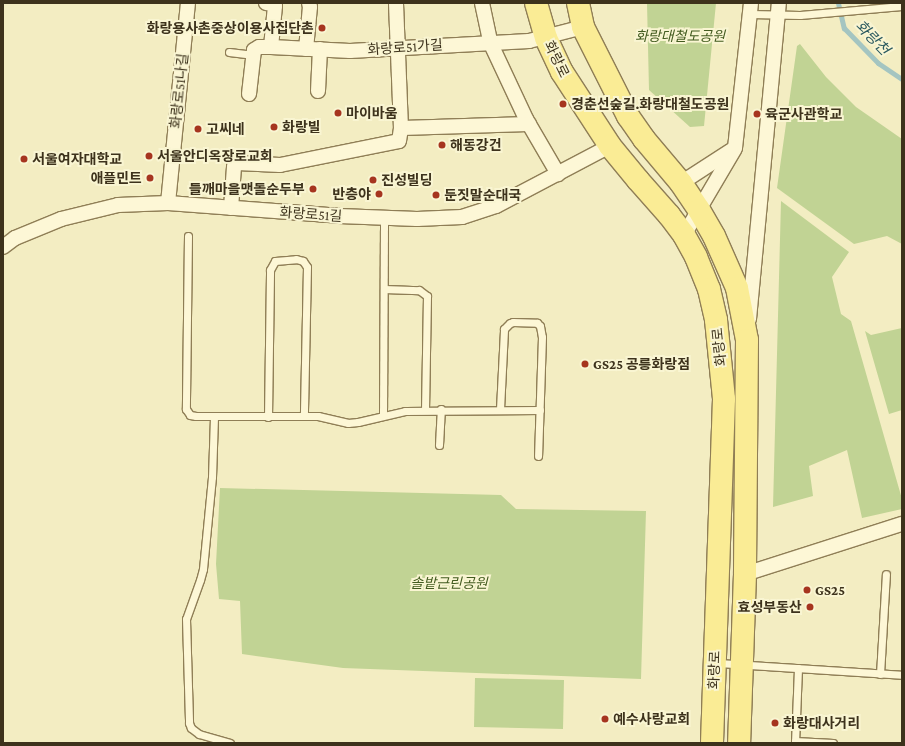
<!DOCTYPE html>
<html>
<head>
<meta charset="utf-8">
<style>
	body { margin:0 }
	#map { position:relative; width:905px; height:746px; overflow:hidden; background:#f3edc2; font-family:"Crimson Pro","Noto Sans KR",serif }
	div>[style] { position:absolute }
	.green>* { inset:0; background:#c1d394 }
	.stream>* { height:5px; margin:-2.5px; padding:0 2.5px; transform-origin:2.5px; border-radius:2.5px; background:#a4c5c1 }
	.roads { filter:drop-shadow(1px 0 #8f7e56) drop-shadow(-1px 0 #8f7e56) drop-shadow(0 1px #8f7e56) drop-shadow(0 -1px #8f7e56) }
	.lane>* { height:7px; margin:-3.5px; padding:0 3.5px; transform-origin:3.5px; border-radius:3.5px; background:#fdf7d6 }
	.street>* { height:14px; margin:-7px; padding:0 7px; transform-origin:7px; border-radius:7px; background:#fdf7d6 }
	.primary>* { height:22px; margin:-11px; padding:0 11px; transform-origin:11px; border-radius:11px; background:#faec95 }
	.dots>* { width:11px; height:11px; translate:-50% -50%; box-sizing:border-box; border:2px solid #f9f5d2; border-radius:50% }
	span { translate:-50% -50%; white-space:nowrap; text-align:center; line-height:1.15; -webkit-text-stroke:4px #f9f5d2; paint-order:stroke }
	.poi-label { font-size:14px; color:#3d321c; font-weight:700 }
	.right { translate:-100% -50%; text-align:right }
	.left { translate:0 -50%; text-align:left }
	.park-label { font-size:14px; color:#435c20; font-style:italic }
	.street-label { font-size:14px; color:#3d321c }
	.water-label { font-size:15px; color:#2a595f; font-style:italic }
	.frame { position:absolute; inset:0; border:4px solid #3d321c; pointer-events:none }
</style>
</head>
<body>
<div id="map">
	<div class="green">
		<div style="clip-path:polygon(647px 3px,716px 3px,704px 126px,690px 127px,649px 90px)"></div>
		<div style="clip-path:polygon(800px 44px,826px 77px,856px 107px,902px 139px,902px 244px,887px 236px,854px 244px,777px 188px,797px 46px)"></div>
		<div style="clip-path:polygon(781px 201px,849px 252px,832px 277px,841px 314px,851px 321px,902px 499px,902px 509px,862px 518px,847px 450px,809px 466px,813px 496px,773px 507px)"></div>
		<div style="clip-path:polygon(902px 328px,902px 410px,889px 414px,865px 331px,871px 335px)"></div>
		<div style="clip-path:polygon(220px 488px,501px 495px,516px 509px,646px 511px,641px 679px,343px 668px,242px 654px,240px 601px,219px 599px,216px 564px)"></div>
		<div style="clip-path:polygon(475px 678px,564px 680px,563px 729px,474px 727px)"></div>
	</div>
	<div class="stream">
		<div style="left:838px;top:3px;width:26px;rotate:77deg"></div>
		<div style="left:844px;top:28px;width:49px;rotate:45.8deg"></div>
		<div style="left:878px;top:63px;width:29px;rotate:34deg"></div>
	</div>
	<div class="roads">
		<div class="lane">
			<div style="left:750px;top:14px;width:50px;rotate:1.1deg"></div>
			<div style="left:800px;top:15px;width:102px;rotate:-5deg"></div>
			<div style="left:229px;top:52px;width:23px;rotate:7deg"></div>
			<div style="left:188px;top:236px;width:173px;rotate:90.7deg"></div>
			<div style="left:186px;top:409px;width:7px;rotate:56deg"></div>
			<div style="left:190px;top:415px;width:6px;rotate:9deg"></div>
			<div style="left:196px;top:416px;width:122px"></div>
			<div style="left:318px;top:416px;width:31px;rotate:13deg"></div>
			<div style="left:348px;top:423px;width:10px;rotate:-6deg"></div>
			<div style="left:358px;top:422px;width:48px;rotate:-13.2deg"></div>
			<div style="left:405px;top:411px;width:135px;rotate:-0.4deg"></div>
			<div style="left:384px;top:289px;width:35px;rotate:2deg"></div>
			<div style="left:419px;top:290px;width:10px;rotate:37deg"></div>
			<div style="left:427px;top:296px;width:113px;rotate:91deg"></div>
			<div style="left:500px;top:409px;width:80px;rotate:-87.1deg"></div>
			<div style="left:504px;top:329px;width:8px;rotate:-45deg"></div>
			<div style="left:510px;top:323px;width:3px;rotate:-18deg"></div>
			<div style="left:513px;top:322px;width:24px;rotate:2deg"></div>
			<div style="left:537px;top:323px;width:4px;rotate:45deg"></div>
			<div style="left:540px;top:326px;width:11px;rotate:80deg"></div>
			<div style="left:542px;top:337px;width:119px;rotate:91.9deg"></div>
			<div style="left:383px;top:415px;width:198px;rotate:-89.7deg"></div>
			<div style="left:214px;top:417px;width:60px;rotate:91.9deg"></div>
			<div style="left:212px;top:477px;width:92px;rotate:95.6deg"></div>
			<div style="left:203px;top:569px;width:11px;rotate:105deg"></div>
			<div style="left:200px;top:580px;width:41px;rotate:109.7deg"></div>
			<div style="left:186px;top:619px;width:104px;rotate:88.3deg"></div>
			<div style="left:189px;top:723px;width:5px;rotate:68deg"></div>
			<div style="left:191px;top:728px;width:10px;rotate:37deg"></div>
			<div style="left:199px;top:734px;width:32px;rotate:16deg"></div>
			<div style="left:268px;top:417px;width:147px;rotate:-89.2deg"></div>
			<div style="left:270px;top:270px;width:10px;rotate:-61deg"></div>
			<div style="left:275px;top:261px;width:21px;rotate:-5deg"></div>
			<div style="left:296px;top:259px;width:7px;rotate:16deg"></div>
			<div style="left:303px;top:261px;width:7px;rotate:56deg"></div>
			<div style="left:307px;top:267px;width:149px;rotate:91.2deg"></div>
			<div style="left:439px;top:445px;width:36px;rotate:-87deg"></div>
			<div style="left:718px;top:663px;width:184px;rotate:3.7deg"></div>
			<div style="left:880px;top:674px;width:100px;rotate:-86.6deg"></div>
			<div style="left:795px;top:741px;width:38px;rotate:3deg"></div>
			<div style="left:795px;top:743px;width:75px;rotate:-87.7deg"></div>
		</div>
		<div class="street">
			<div style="left:266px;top:3px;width:8px;rotate:7deg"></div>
			<div style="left:274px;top:4px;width:2px;rotate:63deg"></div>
			<div style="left:275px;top:6px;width:41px;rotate:95.6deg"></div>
			<div style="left:271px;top:47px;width:79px;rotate:2.9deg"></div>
			<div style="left:350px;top:51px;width:179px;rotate:-3.2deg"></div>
			<div style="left:529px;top:41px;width:56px;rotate:-14.5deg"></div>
			<div style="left:482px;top:3px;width:40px;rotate:78deg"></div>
			<div style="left:490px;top:42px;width:85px;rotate:64.9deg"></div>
			<div style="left:526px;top:119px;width:64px;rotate:59.8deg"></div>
			<div style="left:306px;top:49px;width:42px;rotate:-84.6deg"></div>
			<div style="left:310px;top:7px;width:4px;rotate:-104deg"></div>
			<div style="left:318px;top:91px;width:42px;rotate:-87.3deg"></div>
			<div style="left:249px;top:94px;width:44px;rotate:-83.5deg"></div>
			<div style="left:254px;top:50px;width:6px;rotate:-31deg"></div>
			<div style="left:259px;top:47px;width:12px"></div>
			<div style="left:401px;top:128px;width:128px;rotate:-1.8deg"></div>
			<div style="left:681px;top:183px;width:64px;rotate:-32.9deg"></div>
			<div style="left:735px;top:148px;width:146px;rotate:-83.7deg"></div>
			<div style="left:168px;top:203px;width:201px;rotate:-84.3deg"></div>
			<div style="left:231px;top:208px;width:41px;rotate:-85.8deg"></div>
			<div style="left:234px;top:167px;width:5px;rotate:-53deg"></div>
			<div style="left:237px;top:163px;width:43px;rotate:2.7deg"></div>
			<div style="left:280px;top:165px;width:121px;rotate:-11.4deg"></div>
			<div style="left:399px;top:141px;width:13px;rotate:-81deg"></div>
			<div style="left:401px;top:128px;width:125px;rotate:-92.3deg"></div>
			<div style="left:684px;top:235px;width:99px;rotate:-59.5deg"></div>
			<div style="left:3px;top:247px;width:15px;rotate:-37deg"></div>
			<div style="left:15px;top:238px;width:50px;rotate:-22.4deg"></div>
			<div style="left:61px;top:219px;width:59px;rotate:-13.8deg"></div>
			<div style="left:118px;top:205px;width:50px;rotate:-2.3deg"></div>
			<div style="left:168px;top:203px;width:171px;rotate:4.3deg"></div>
			<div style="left:339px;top:216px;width:78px;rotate:2.2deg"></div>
			<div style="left:417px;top:219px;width:45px;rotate:-2.5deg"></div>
			<div style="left:462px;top:217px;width:36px;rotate:-18deg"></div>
			<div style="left:496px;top:206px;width:129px;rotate:-27.8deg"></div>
			<div style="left:749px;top:319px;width:317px;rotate:-84.6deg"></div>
			<div style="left:745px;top:574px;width:165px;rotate:-17.7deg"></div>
		</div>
		<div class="primary">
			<div style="left:536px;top:3px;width:36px;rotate:74deg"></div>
			<div style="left:546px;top:38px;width:38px;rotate:65deg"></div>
			<div style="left:562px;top:72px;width:88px;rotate:57deg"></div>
			<div style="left:610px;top:146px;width:44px;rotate:50.5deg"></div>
			<div style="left:638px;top:180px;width:47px;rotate:48.5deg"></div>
			<div style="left:669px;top:215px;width:25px;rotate:53deg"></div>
			<div style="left:684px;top:235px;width:25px;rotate:61deg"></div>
			<div style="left:696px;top:257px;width:35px;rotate:68deg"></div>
			<div style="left:709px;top:289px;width:32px;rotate:77deg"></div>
			<div style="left:716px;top:320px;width:79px;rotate:84.2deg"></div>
			<div style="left:724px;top:399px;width:344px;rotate:92deg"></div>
			<div style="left:578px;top:3px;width:25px;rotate:78deg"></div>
			<div style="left:583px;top:27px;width:100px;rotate:63.2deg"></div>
			<div style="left:628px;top:116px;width:28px;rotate:55deg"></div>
			<div style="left:644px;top:139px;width:57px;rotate:49.9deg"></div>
			<div style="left:681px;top:183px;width:32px;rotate:56deg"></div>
			<div style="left:699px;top:210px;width:30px;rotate:60deg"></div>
			<div style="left:714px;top:236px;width:57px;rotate:66.1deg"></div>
			<div style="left:737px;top:288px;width:53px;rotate:79.1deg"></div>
			<div style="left:747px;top:340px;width:234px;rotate:90.5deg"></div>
			<div style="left:745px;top:574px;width:169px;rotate:92deg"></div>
		</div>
	</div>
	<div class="dots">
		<div style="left:322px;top:28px;background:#a6351f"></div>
		<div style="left:563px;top:104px;background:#a6351f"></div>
		<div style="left:338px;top:113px;background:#a6351f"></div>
		<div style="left:757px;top:114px;background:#a6351f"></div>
		<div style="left:274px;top:127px;background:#a6351f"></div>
		<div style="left:198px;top:129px;background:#a6351f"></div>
		<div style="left:442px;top:145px;background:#a6351f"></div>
		<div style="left:149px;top:156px;background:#a6351f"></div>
		<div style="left:24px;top:159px;background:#a6351f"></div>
		<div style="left:150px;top:178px;background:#a6351f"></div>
		<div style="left:373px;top:180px;background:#a6351f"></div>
		<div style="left:313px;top:189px;background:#a6351f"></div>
		<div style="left:379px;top:194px;background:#a6351f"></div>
		<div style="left:436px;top:195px;background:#a6351f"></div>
		<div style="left:585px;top:364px;background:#a6351f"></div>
		<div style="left:807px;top:590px;background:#a6351f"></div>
		<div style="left:810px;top:607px;background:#a6351f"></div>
		<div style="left:605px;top:719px;background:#a6351f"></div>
		<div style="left:775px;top:723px;background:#a6351f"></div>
	</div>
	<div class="poi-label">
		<span class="right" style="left:314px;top:28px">화랑용사촌중상이용사집단촌</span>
		<span class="left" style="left:571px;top:104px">경춘선숲길.화랑대철도공원</span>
		<span class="left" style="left:346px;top:113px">마이바움</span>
		<span class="left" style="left:765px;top:114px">육군사관학교</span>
		<span class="left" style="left:282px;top:127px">화랑빌</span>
		<span class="left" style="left:206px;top:129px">고씨네</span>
		<span class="left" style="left:450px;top:145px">해동강건</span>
		<span class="left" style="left:157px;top:156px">서울안디옥장로교회</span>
		<span class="left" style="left:32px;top:159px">서울여자대학교</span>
		<span class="right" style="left:142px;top:178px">애플민트</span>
		<span class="left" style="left:381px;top:180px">진성빌딩</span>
		<span class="right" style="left:305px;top:189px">들깨마을맷돌순두부</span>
		<span class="right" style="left:371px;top:194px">반층야</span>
		<span class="left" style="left:444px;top:195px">둔짓말순대국</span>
		<span class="left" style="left:593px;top:364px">GS25 공릉화랑점</span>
		<span class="left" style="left:815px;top:590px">GS25</span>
		<span class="right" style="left:802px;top:607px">효성부동산</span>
		<span class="left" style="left:613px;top:719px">예수사랑교회</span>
		<span class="left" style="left:783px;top:723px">화랑대사거리</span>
	</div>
	<div class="park-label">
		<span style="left:680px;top:36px">화랑대철도공원</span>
		<span style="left:449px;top:583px">솔밭근린공원</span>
	</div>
	<div class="street-label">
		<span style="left:405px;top:47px;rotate:-4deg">화랑로51가길</span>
		<span style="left:557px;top:59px;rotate:64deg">화랑로</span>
		<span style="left:179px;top:91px;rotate:-84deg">화랑로51나길</span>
		<span style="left:311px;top:214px;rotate:4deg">화랑로51길</span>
		<span style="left:719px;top:347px;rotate:-96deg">화랑로</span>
		<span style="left:714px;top:670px;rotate:-88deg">화랑로</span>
	</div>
	<div class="water-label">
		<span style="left:872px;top:38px;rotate:46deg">화랑천</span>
	</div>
	<div class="frame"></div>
</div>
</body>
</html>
